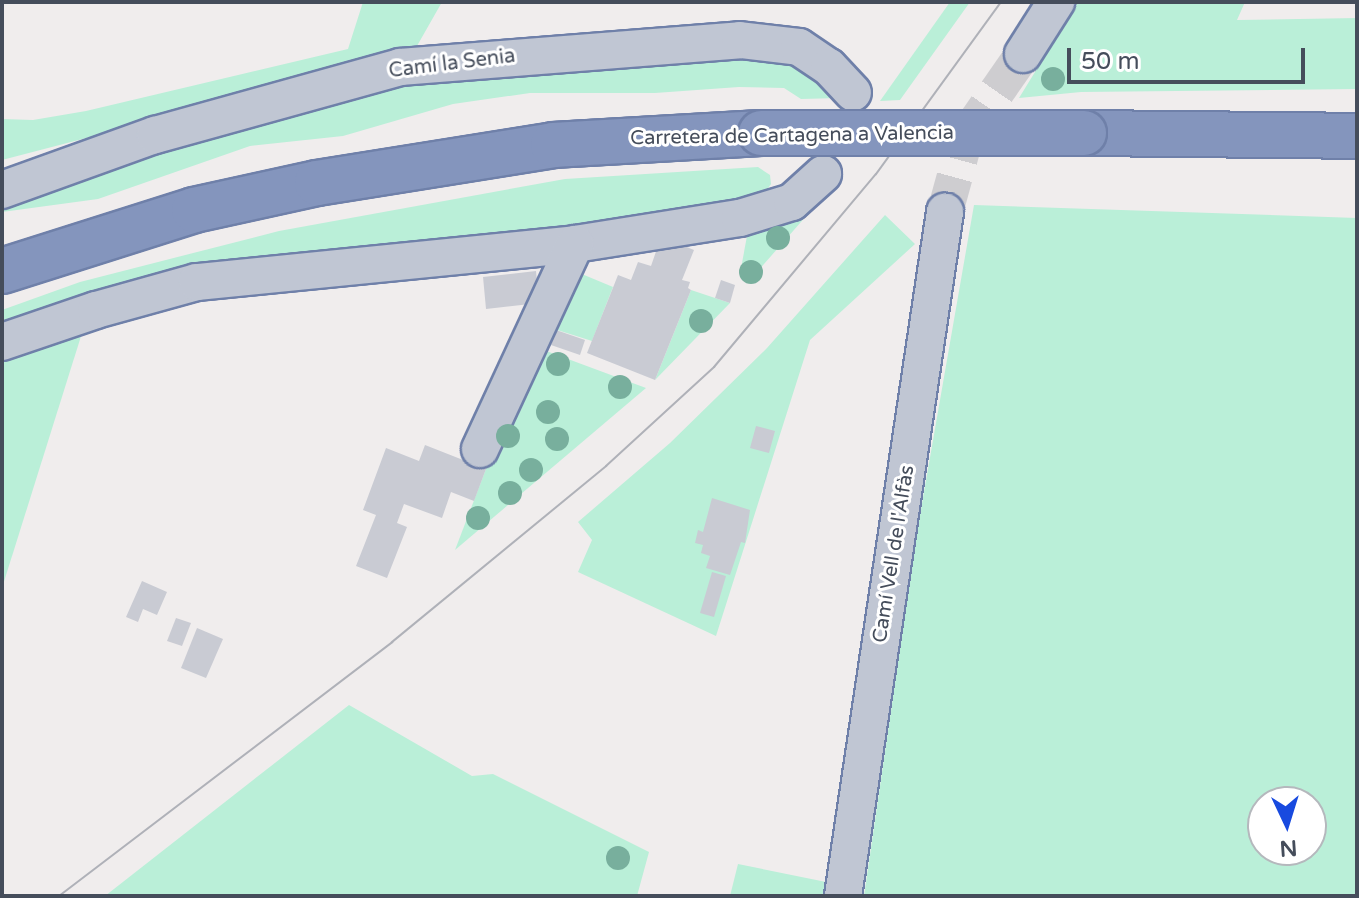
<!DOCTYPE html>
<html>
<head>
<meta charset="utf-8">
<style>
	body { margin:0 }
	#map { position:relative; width:1359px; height:898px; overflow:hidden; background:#f0eded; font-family:"Varela Round",sans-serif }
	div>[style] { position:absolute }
	.green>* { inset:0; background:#baefd8 }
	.building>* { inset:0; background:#c9cbd3 }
	.minor-tunnel>* { height:36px; margin-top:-18px; transform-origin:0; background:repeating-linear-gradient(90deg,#cecdd0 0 36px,transparent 0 54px) }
	.roads { filter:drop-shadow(2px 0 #6f80a9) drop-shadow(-2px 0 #6f80a9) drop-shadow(0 2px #6f80a9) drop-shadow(0 -2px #6f80a9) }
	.minor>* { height:36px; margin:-18px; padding:0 18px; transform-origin:18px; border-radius:18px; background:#c0c6d3 }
	.highway>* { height:44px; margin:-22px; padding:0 22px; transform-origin:22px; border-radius:22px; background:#8495bd }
	.tram>* { height:2px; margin:-1px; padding:0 1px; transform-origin:1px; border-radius:1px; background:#afb1b8 }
	.bridges { filter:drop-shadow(2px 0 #6f80a9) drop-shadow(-2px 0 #6f80a9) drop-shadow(0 2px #6f80a9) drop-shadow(0 -2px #6f80a9) }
	.highway-bridge>* { height:44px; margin:-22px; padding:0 22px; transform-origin:22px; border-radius:22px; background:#8495bd }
	.trees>* { width:24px; height:24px; margin:-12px; border-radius:50%; background:#78af9d }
	span { translate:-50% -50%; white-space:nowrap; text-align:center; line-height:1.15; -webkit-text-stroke:6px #fff; paint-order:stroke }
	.street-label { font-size:20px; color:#454d5b }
	.frame { position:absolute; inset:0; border:4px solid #454d5b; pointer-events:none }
	.north { position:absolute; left:1247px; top:786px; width:80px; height:80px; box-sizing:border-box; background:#fff; border:2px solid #b5b8bd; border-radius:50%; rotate:176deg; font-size:22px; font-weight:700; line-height:32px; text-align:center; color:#454d5b }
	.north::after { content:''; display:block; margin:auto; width:28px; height:36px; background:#184adf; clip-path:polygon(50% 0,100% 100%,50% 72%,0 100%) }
	.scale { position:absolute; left:1067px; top:48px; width:238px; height:36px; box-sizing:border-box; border:4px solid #454d5b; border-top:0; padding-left:10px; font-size:24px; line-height:28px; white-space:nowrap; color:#454d5b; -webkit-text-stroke:6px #fff; paint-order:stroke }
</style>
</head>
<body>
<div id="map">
	<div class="green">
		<div style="clip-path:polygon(363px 2px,442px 2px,413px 53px,2px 160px,2px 119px,33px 120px,86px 111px,348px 49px)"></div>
		<div style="clip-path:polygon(950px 2px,970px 2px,900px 100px,880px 101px)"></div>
		<div style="clip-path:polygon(1078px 2px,1245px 2px,1237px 20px,1357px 18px,1357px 89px,1081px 92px,1019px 98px)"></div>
		<div style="clip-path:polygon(653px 50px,808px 64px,840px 98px,801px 99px,784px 88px,739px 87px,655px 93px,530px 93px,453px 104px,343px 136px,250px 146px,98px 199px,2px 212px,2px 201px,172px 140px,407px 77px)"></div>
		<div style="clip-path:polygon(758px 167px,770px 175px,771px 184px,759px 201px,2px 328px,2px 310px,80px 282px,279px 231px,565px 179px)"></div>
		<div style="clip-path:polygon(evenodd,974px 205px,1357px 218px,1357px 896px,864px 896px,917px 532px,974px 205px,1263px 802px,1311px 802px,1311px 850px,1263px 850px,1263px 802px)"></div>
		<div style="clip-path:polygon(815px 206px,750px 280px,740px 274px,749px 225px)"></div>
		<div style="clip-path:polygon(885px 215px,915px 244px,810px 340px,716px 636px,578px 572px,592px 540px,578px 522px,670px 443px,767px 348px)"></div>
		<div style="clip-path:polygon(577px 272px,613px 287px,592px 341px,551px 328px)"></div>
		<div style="clip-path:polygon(691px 290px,730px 303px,655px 380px)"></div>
		<div style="clip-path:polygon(82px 333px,2px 588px,2px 361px)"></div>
		<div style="clip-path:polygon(541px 349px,646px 388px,455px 550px,486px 469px)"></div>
		<div style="clip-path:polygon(349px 705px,472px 776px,493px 774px,649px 852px,637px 896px,105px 896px)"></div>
		<div style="clip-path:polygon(738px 864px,831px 883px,829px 896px,730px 896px)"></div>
	</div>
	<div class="building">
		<div style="clip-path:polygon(667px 239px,694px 250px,682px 280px,690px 282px,688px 288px,691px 290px,655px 380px,587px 353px,618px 275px,631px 280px,638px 262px,651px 266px,660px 240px)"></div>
		<div style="clip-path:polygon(536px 271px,539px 303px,486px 309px,483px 277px)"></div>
		<div style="clip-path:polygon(721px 280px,735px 285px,730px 303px,715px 298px)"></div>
		<div style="clip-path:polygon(556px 330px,585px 340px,580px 355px,551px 345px)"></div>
		<div style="clip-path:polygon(756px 426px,775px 431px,769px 453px,750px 448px)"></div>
		<div style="clip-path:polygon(425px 445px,486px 469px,474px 501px,451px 492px,442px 518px,404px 504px,397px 523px,407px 527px,387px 578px,356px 566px,376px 515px,363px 510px,386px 448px,419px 461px)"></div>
		<div style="clip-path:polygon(712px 498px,750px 510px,745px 543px,741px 542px,730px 575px,706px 568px,710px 556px,701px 553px,703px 545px,695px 543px,698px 530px,703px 532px)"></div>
		<div style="clip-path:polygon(712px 572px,726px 576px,714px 617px,700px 613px)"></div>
		<div style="clip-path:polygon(142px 581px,167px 592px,157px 615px,143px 609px,138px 622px,126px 617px)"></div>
		<div style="clip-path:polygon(176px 618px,191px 623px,182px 646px,167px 641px)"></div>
		<div style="clip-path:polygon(197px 628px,223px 639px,206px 678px,181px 668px)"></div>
	</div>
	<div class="minor-tunnel">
		<div style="left:945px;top:212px;width:79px;rotate:-74.6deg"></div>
		<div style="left:966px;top:136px;width:100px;rotate:-55.2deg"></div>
	</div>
	<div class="roads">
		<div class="minor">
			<div style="left:1023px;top:54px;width:62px;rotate:-57.6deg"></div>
			<div style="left:2px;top:190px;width:163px;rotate:-19.8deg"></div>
			<div style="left:155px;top:135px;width:254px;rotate:-15.5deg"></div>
			<div style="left:400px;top:67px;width:341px;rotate:-4.5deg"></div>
			<div style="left:740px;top:40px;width:59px;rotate:6.8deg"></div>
			<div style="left:799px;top:47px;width:36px;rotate:34deg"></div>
			<div style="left:829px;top:67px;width:35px;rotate:47deg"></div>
			<div style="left:2px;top:342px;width:99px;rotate:-18.8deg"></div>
			<div style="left:96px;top:310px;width:105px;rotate:-15.5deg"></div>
			<div style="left:197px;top:282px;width:380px;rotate:-5.7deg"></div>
			<div style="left:575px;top:244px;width:167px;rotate:-9deg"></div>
			<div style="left:740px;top:218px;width:54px;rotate:-17.1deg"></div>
			<div style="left:792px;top:202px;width:42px;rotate:-42.1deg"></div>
			<div style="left:480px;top:449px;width:226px;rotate:-65.1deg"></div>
			<div style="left:843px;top:896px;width:692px;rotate:-81.52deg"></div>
		</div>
		<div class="highway">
			<div style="left:1084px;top:133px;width:273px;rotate:0.6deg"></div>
			<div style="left:2px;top:271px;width:201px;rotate:-17.6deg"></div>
			<div style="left:194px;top:210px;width:126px;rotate:-12.4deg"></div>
			<div style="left:317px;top:183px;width:239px;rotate:-9.1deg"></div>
			<div style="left:553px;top:145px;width:208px;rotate:-3.3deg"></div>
		</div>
	</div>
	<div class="tram">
		<div style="left:59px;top:896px;width:419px;rotate:-37.3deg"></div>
		<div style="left:392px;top:642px;width:277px;rotate:-39.4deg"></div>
		<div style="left:606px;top:466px;width:147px;rotate:-42.5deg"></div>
		<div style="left:714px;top:367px;width:252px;rotate:-50deg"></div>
		<div style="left:876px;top:174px;width:213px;rotate:-54deg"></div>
	</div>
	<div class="bridges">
		<div class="highway-bridge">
			<div style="left:761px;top:133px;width:323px"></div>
		</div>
	</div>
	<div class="trees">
		<div style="left:1053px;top:79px"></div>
		<div style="left:778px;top:238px"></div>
		<div style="left:751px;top:272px"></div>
		<div style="left:701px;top:321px"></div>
		<div style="left:558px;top:364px"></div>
		<div style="left:620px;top:387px"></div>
		<div style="left:548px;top:412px"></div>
		<div style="left:508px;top:436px"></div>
		<div style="left:557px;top:439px"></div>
		<div style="left:531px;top:470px"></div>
		<div style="left:510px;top:493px"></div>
		<div style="left:478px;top:518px"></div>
		<div style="left:618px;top:858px"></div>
	</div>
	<div class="street-label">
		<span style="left:452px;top:64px;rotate:-7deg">Camí la Senia</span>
		<span style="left:792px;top:136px;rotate:-1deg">Carretera de Cartagena a Valencia</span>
		<span style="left:894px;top:554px;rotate:-81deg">Camí Vell de l'Alfàs</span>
	</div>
	<div class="frame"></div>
	<div class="north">N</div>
	<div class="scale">50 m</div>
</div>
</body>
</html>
